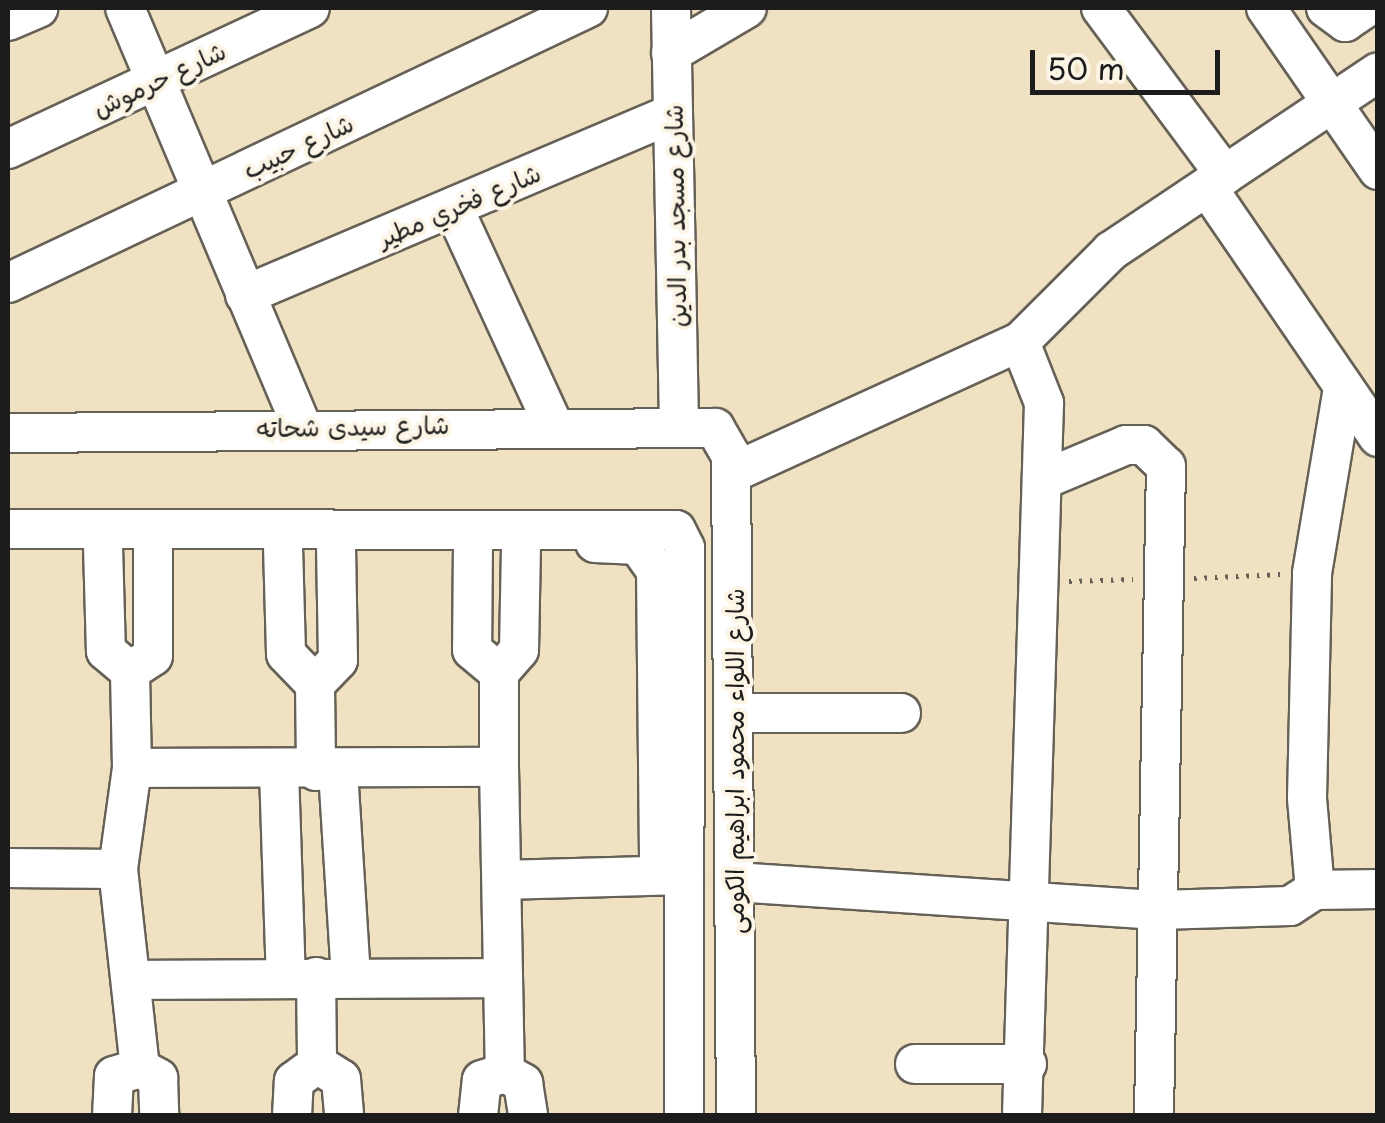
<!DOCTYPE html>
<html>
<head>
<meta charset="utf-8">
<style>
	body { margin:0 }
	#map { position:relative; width:1385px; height:1123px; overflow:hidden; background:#f0e1c2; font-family:"Playpen Sans","Playpen Sans Arabic",sans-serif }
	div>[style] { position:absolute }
	.path>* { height:5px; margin-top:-2.5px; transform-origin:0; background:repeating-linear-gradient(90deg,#666156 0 2.5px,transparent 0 10.5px) }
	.roads { filter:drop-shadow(2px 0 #666156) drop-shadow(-2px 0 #666156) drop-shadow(0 2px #666156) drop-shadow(0 -2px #666156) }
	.minor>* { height:38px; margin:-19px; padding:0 19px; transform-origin:19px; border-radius:19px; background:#fff }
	span { translate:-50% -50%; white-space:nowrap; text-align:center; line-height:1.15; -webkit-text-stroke:8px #fcf5e5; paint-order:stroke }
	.street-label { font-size:25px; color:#1c1c1c }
	.frame { position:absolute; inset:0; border:10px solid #1c1c1c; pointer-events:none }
	.scale { position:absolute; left:1030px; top:50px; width:190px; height:45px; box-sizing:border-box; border:5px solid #1c1c1c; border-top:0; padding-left:12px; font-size:30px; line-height:35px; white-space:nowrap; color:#1c1c1c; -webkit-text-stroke:8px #fcf5e5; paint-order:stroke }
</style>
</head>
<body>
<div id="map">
	<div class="path">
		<div style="left:1194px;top:578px;width:88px;rotate:-2.6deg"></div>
		<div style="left:1069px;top:581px;width:64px;rotate:-1.8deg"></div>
	</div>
	<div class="roads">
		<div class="minor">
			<div style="left:125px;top:8px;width:455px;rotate:67.1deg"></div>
			<div style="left:671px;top:8px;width:417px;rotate:88.9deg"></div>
			<div style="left:1101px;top:8px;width:208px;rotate:53.4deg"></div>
			<div style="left:1266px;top:8px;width:197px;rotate:55.3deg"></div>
			<div style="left:1326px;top:8px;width:24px;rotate:36deg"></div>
			<div style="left:1345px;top:22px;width:25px;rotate:-34deg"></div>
			<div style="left:8px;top:21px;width:33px;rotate:-23deg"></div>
			<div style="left:671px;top:53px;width:88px;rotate:-30.6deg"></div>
			<div style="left:8px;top:149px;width:333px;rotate:-25deg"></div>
			<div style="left:1207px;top:187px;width:303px;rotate:55.6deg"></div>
			<div style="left:453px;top:207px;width:237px;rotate:65.3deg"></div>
			<div style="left:8px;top:283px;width:642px;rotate:-25.37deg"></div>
			<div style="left:245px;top:295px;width:464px;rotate:-23deg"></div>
			<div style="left:1020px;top:342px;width:66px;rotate:68.5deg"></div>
			<div style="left:1044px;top:403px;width:713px;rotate:91.77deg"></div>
			<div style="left:8px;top:433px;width:707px;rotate:-0.41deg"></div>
			<div style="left:715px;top:428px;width:32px;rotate:60deg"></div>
			<div style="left:731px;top:456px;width:660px;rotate:89.57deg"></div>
			<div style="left:732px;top:473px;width:316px;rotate:-24.5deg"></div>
			<div style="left:1020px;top:342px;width:129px;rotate:-45deg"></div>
			<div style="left:1111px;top:251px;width:321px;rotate:-33.8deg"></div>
			<div style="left:1045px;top:479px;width:88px;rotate:-22.8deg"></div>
			<div style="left:1126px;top:445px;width:18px"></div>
			<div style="left:1144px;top:445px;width:30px;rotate:44deg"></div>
			<div style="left:1166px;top:466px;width:650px;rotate:91.06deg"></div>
			<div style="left:8px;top:529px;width:668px;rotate:0.09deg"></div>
			<div style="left:676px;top:530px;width:20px;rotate:63deg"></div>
			<div style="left:685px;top:548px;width:568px;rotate:90.1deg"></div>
			<div style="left:595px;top:543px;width:43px;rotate:2.7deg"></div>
			<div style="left:638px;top:545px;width:32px;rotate:55deg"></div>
			<div style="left:656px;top:571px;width:284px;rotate:89.4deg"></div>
			<div style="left:473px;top:544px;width:106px;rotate:90.5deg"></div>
			<div style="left:472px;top:650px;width:35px;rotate:40deg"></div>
			<div style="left:103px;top:546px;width:105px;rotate:88.4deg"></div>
			<div style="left:106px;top:651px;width:31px;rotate:40deg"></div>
			<div style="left:130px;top:671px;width:27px;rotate:-33deg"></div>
			<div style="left:153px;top:656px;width:107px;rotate:-90deg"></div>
			<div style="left:283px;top:546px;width:108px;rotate:88.4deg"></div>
			<div style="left:286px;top:654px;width:42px;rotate:46deg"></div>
			<div style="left:315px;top:684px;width:33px;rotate:-46deg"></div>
			<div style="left:338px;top:660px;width:115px;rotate:-91deg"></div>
			<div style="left:521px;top:546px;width:104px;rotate:91.1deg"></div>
			<div style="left:519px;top:650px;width:30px;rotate:131deg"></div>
			<div style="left:499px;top:673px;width:94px;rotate:90deg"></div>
			<div style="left:499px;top:767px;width:306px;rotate:88.9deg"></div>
			<div style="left:505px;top:1073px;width:21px;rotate:29deg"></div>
			<div style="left:523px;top:1083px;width:33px;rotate:81deg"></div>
			<div style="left:315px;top:684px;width:87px;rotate:89.3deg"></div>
			<div style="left:735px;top:713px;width:166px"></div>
			<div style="left:132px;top:768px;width:367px;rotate:-0.2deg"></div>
			<div style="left:279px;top:771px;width:207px;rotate:88.1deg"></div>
			<div style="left:338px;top:771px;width:206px;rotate:86.4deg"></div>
			<div style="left:8px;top:868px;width:110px;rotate:0.5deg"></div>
			<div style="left:118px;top:869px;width:102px;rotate:-82.1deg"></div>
			<div style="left:132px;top:768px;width:97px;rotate:-91.2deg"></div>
			<div style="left:118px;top:869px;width:200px;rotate:83.7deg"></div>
			<div style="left:502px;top:880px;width:182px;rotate:-1.6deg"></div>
			<div style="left:735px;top:882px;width:424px;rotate:3.8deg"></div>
			<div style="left:1158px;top:910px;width:132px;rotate:-1.7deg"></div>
			<div style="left:1290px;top:906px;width:30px;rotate:-33deg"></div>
			<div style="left:1315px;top:890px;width:63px;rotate:-0.9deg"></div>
			<div style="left:1315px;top:890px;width:92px;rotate:-95deg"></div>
			<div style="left:1307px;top:798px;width:225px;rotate:-88.7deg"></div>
			<div style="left:1312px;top:573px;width:188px;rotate:-80.5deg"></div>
			<div style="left:316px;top:977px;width:87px;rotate:89.3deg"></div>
			<div style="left:137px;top:980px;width:366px;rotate:-0.3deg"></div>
			<div style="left:915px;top:1064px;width:112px"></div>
			<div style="left:112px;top:1116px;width:40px;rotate:-87.1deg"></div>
			<div style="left:114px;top:1076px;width:27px;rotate:-17deg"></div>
			<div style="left:140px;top:1068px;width:21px;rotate:29deg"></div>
			<div style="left:158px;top:1078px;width:38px;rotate:88deg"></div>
			<div style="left:292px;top:1116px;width:35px;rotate:-87deg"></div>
			<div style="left:294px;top:1081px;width:29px;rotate:-36deg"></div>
			<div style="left:317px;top:1064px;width:28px;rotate:32deg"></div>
			<div style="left:341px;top:1079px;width:37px;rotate:85deg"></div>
			<div style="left:478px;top:1116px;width:36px;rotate:-84deg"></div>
			<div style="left:482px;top:1080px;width:24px;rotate:-17deg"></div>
		</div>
	</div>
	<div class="street-label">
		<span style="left:159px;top:79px;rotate:-25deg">شارع حرموش</span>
		<span style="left:298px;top:146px;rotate:-25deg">شارع حبيب</span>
		<span style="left:459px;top:205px;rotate:-23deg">شارع فخري مطير</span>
		<span style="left:675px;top:216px;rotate:-91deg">شارع مسجد بدر الدين</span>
		<span style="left:353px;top:426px;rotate:-1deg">شارع سيدى شحاته</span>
		<span style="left:734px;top:761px;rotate:-90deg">شارع اللواء محمود ابراهيم الكومى</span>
	</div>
	<div class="frame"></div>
	<div class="scale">50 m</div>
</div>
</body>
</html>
